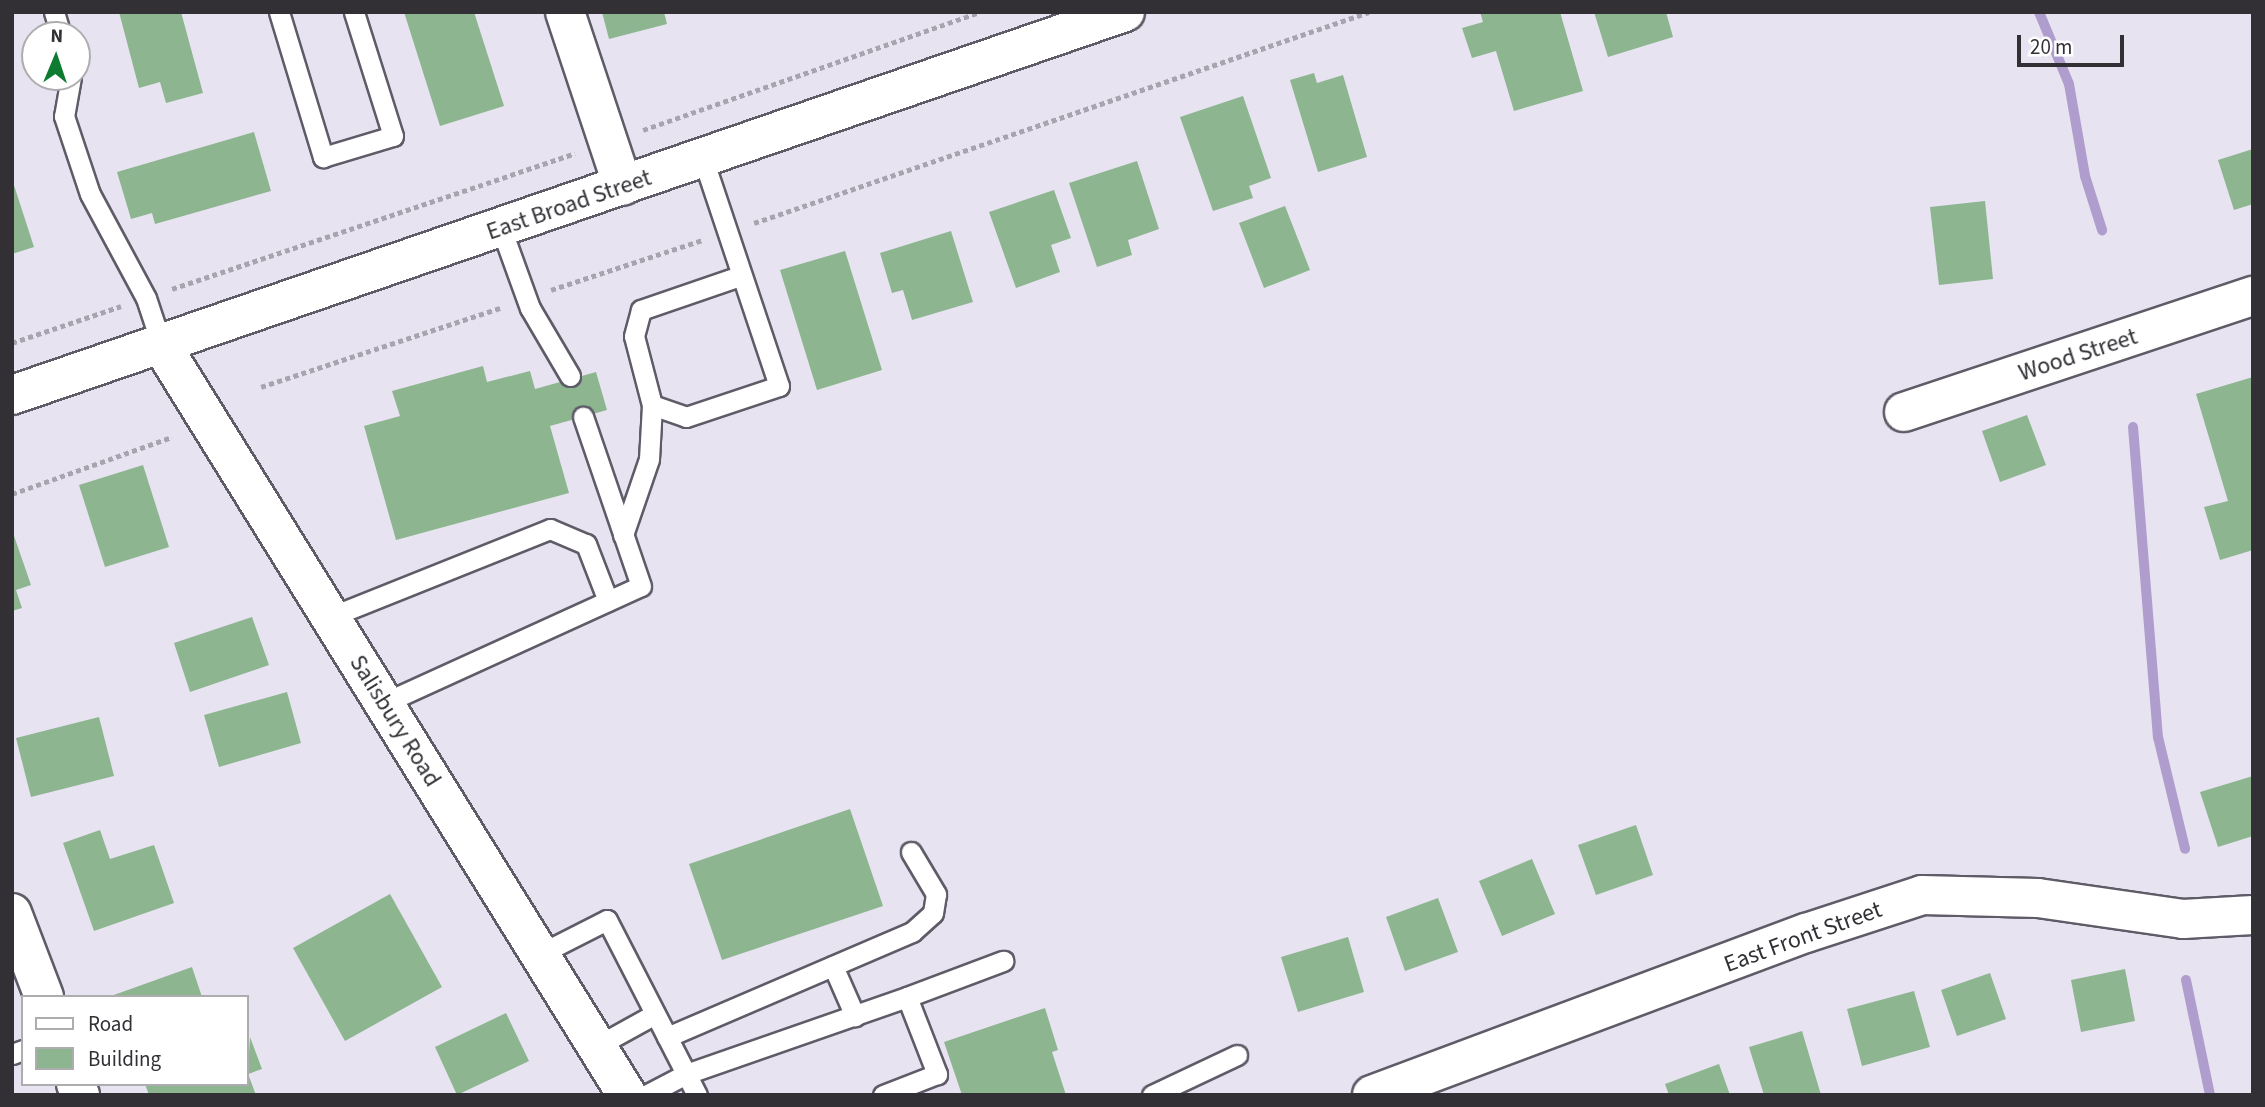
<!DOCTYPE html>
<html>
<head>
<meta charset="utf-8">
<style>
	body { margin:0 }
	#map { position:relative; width:2265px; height:1107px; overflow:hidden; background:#e8e3f1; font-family:"Source Sans 3",sans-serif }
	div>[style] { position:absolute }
	.stream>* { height:10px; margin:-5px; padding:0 5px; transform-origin:5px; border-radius:5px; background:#af9ecd }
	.building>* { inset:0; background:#8cb590 }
	.path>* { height:4.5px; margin-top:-2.25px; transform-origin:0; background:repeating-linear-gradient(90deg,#a8a4af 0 5px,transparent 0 8.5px) }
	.roads { filter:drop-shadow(2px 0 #5f5b67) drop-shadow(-2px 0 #5f5b67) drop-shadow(0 2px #5f5b67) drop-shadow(0 -2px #5f5b67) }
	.service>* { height:19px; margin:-9.5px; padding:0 9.5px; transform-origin:9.5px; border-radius:9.5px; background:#fff }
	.minor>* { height:38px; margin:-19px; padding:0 19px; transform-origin:19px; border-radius:19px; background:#fff }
	.tertiary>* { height:38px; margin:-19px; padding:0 19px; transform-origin:19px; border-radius:19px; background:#fff }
	.secondary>* { height:38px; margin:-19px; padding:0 19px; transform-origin:19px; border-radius:19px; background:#fff }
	span { translate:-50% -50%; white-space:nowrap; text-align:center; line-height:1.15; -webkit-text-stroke:7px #fff; paint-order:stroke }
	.street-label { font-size:24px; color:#323035 }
	.frame { position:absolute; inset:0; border:14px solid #323035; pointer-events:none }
	.legend { position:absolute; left:21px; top:995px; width:228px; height:91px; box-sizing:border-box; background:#fff; border:2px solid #adacae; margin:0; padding:9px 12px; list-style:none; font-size:21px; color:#323035 }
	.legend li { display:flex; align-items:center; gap:14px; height:35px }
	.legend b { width:35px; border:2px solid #adacae }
	.north { position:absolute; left:21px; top:21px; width:70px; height:70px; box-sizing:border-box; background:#fff; border:2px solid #adacae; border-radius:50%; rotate:2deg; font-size:19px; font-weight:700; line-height:28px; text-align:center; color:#323035 }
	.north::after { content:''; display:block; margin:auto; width:24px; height:32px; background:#0d7c32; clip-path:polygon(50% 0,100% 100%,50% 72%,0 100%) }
	.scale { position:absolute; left:2017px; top:35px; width:107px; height:32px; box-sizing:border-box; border:4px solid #323035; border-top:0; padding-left:9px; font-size:21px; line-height:24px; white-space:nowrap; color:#323035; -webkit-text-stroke:5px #fff; paint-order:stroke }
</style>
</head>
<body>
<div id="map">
	<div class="stream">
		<div style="left:2039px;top:12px;width:78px;rotate:67.4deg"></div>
		<div style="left:2069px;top:84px;width:93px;rotate:80.1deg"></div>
		<div style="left:2085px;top:176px;width:57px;rotate:72.5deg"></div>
		<div style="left:2133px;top:427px;width:311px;rotate:85.4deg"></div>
		<div style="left:2158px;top:737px;width:115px;rotate:76.4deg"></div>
		<div style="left:2186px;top:980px;width:117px;rotate:78.2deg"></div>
	</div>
	<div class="building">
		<div style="clip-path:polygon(119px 12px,181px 12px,203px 93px,166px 103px,160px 82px,139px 88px)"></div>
		<div style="clip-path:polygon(404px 12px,474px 12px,504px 106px,440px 126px)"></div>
		<div style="clip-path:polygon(602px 12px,664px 12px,667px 24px,609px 39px)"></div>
		<div style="clip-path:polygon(1480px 12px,1560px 12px,1583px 91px,1514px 111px,1496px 51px,1472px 58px,1462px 28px,1483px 22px)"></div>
		<div style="clip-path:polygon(1594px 12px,1666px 12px,1673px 37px,1608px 57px)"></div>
		<div style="clip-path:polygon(1314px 73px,1317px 83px,1343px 75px,1367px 157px,1318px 172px,1290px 80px)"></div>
		<div style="clip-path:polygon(1243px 96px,1271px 178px,1249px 186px,1253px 198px,1213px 211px,1180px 117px)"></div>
		<div style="clip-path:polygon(254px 132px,271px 191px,155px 224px,152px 213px,131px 219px,117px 172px)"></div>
		<div style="clip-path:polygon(2253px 149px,2253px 204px,2234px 210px,2218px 160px)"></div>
		<div style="clip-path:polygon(1137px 161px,1159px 229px,1128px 240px,1132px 255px,1097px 267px,1069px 183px)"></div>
		<div style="clip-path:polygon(12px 179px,34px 247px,12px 254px)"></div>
		<div style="clip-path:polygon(1054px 190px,1071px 238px,1051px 245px,1060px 272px,1016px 288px,989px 212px)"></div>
		<div style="clip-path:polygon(1985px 201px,1993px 279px,1939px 285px,1930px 207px)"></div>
		<div style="clip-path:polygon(1285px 206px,1310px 270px,1264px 288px,1239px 223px)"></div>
		<div style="clip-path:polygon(951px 231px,973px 302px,912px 320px,903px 290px,892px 293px,880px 253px)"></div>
		<div style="clip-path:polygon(845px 251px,882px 370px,817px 390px,780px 270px)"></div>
		<div style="clip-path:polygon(483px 366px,487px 382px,530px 371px,535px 389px,596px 372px,607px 410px,550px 426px,569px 493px,396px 540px,364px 426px,400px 416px,392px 391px)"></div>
		<div style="clip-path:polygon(2253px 377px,2253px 550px,2220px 560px,2204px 507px,2228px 501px,2196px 394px)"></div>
		<div style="clip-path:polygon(2027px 415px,2046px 465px,2000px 482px,1982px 431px)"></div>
		<div style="clip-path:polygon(143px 465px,169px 547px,105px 567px,79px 485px)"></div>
		<div style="clip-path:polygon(12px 530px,31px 585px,16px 590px,22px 608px,12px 611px)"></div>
		<div style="clip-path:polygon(252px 617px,269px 665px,190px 692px,174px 643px)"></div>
		<div style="clip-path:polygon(287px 692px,301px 743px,219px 767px,204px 715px)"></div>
		<div style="clip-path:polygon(99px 717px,114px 776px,31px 797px,16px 738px)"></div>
		<div style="clip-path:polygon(2253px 776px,2253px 836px,2218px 847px,2200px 792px)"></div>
		<div style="clip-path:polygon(850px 809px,883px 906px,722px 960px,689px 864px)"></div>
		<div style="clip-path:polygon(1636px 825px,1653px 875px,1596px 895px,1578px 845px)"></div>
		<div style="clip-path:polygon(100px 830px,110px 859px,154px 845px,174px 903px,94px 931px,63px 843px)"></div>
		<div style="clip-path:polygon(1532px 859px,1555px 914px,1502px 936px,1479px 881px)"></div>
		<div style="clip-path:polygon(390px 894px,442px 987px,345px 1041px,293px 948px)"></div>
		<div style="clip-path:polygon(1438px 898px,1458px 952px,1405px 971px,1386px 917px)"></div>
		<div style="clip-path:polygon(1348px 937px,1364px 992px,1298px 1012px,1281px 957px)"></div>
		<div style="clip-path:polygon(192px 967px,202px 997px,111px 997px,111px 996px)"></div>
		<div style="clip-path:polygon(2125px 969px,2135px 1021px,2081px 1032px,2071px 980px)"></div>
		<div style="clip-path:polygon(1990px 973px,2006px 1019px,1957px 1036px,1941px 990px)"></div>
		<div style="clip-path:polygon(1914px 991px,1930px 1047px,1862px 1066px,1847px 1009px)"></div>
		<div style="clip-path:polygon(1045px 1008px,1058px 1050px,1052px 1052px,1066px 1095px,962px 1095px,944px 1042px)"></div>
		<div style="clip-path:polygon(506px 1013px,529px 1061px,457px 1095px,435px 1047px)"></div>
		<div style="clip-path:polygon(1802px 1031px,1821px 1095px,1764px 1095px,1749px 1047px)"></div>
		<div style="clip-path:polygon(250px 1037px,262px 1069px,248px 1074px,256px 1095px,149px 1095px,145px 1084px,247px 1084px)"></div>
		<div style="clip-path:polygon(1719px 1064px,1730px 1095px,1669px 1095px,1665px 1084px)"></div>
	</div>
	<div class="path">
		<div style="left:643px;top:130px;width:357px;rotate:-19.3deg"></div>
		<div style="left:754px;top:223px;width:650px;rotate:-18.94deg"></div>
		<div style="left:172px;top:289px;width:425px;rotate:-18.6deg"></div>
		<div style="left:551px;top:290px;width:159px;rotate:-18.3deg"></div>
		<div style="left:12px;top:343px;width:115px;rotate:-18.7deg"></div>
		<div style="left:261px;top:387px;width:252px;rotate:-18.3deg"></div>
		<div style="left:12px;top:494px;width:170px;rotate:-19.6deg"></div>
	</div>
	<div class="roads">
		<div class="service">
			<div style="left:54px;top:12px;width:24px;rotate:73deg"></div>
			<div style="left:279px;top:12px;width:152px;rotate:73.1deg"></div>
			<div style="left:323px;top:157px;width:73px;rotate:-16.7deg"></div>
			<div style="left:393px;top:136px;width:130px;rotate:-107.5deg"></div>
			<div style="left:71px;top:77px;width:40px;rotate:100deg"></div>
			<div style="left:64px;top:116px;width:82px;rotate:71.6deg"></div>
			<div style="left:90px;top:194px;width:118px;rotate:61.7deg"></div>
			<div style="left:146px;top:298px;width:51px;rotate:71.6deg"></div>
			<div style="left:501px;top:228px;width:85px;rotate:70.1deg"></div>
			<div style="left:530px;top:308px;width:79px;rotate:59.5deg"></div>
			<div style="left:652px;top:405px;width:36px;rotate:19deg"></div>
			<div style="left:686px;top:417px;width:98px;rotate:-18.4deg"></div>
			<div style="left:779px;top:386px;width:239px;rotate:-108.5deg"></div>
			<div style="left:623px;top:535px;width:80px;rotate:-71.1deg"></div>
			<div style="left:649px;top:459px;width:54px;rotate:-86.8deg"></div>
			<div style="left:652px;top:405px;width:71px;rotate:-104.6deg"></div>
			<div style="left:634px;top:336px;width:27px;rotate:-75deg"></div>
			<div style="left:641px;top:310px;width:105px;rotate:-19deg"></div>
			<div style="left:330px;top:617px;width:237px;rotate:-21.8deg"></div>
			<div style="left:550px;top:529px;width:39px;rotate:23deg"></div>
			<div style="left:586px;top:544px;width:61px;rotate:68.9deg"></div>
			<div style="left:384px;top:703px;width:282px;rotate:-24.5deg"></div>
			<div style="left:641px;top:586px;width:179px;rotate:-108.9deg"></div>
			<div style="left:540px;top:954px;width:75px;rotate:-26.9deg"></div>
			<div style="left:607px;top:920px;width:197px;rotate:62.8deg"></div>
			<div style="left:833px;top:966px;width:55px;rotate:66.3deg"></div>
			<div style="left:907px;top:997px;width:103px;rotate:-20.6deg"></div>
			<div style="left:667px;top:1037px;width:267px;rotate:-23.2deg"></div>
			<div style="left:912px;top:932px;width:28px;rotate:-42deg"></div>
			<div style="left:933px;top:913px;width:19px;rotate:-81deg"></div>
			<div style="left:936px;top:894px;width:49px;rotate:-120.8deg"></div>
			<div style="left:597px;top:1046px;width:66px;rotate:-28.9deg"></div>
			<div style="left:12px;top:1054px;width:12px;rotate:-20deg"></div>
			<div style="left:646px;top:1095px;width:45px;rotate:-27.7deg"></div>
			<div style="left:686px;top:1074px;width:234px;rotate:-19.2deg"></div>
			<div style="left:907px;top:997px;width:83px;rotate:68.7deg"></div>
			<div style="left:937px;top:1074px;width:58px;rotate:158.7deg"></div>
			<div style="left:1152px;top:1095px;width:94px;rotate:-25.2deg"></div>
		</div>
		<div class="minor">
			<div style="left:565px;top:12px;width:183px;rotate:71.6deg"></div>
			<div style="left:1904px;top:412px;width:368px;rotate:-18.4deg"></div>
			<div style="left:12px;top:913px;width:90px;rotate:69.1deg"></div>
			<div style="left:76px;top:1084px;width:12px;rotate:70deg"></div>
			<div style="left:1372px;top:1095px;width:463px;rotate:-20.5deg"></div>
			<div style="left:1806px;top:933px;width:122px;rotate:-18.1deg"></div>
			<div style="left:1922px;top:895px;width:116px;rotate:1.5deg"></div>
			<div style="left:2038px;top:898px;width:147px;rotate:8.2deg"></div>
			<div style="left:2183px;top:919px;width:70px;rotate:-3.3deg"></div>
		</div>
		<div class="tertiary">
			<div style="left:162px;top:346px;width:882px;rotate:58.17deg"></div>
		</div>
		<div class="secondary">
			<div style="left:12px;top:395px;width:1177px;rotate:-18.99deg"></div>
		</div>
	</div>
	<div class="street-label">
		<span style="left:569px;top:205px;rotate:-19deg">East Broad Street</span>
		<span style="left:2078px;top:355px;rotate:-18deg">Wood Street</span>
		<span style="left:395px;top:721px;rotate:58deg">Salisbury Road</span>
		<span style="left:1803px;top:937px;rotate:-20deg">East Front Street</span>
	</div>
	<div class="frame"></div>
	<ul class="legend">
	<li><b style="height:9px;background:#fff"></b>Road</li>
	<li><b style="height:19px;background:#8cb590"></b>Building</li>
	</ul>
	<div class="north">N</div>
	<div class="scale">20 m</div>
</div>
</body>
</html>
